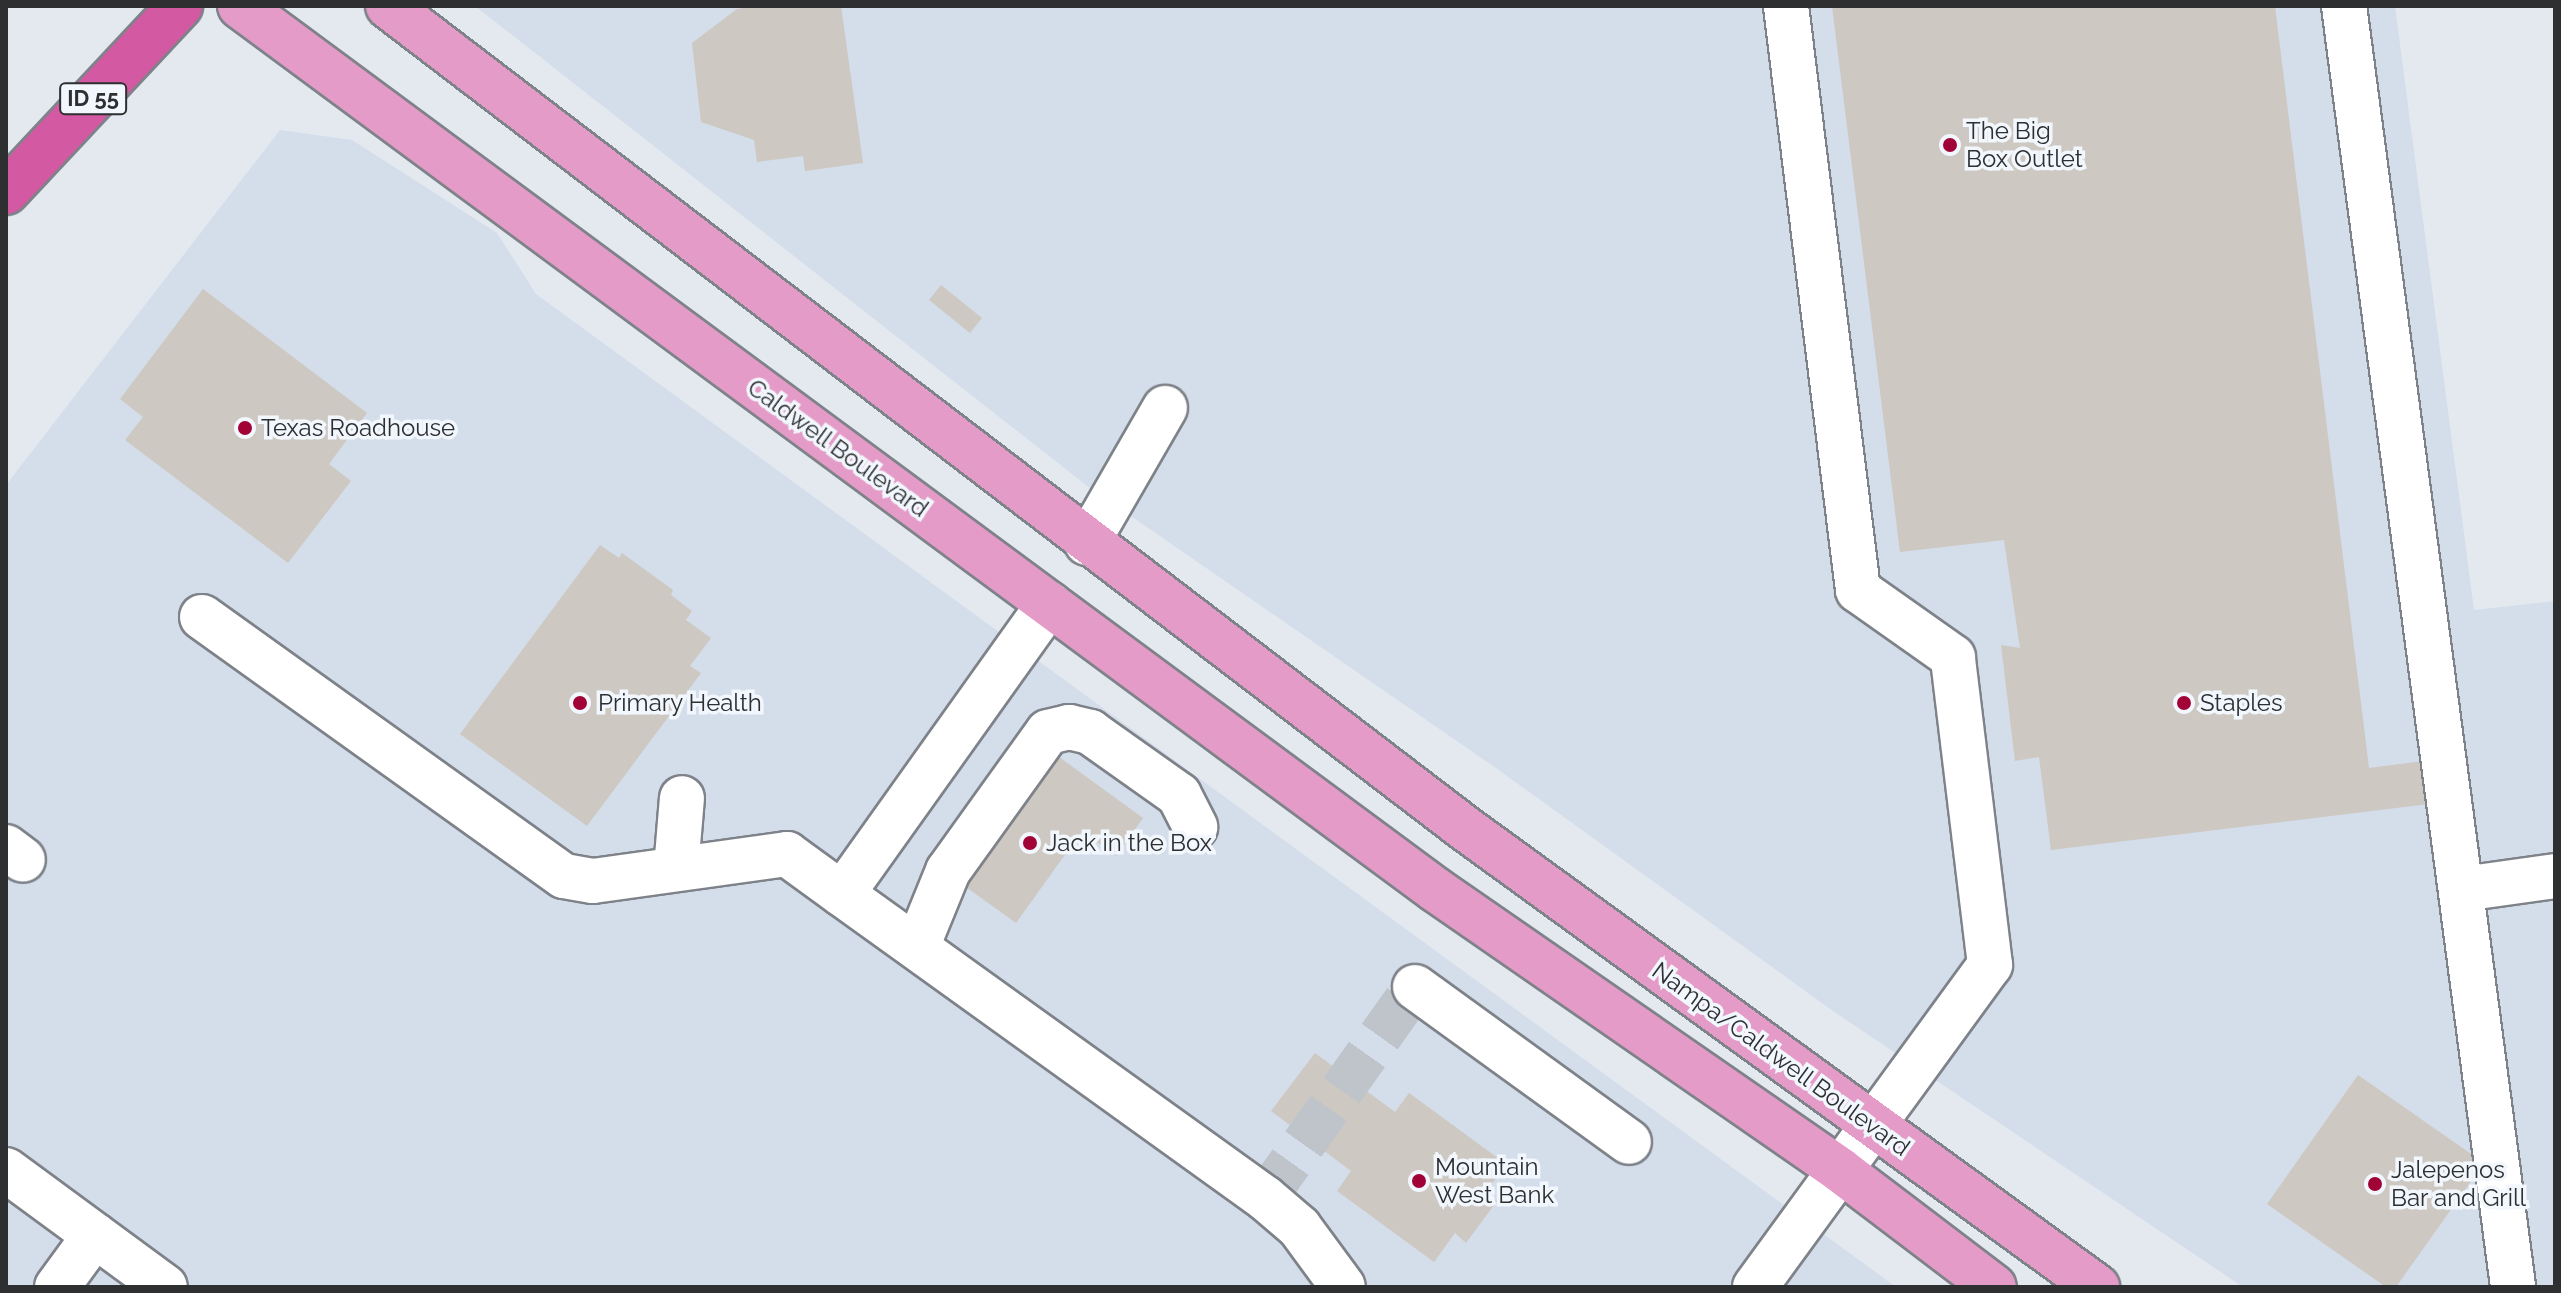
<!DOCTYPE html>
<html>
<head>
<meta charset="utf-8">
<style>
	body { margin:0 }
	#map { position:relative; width:2561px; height:1293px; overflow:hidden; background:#e4e9f0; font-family:Raleway,sans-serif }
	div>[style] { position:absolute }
	.built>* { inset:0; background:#d4ddea }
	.building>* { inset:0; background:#cdc8c1 }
	.minor-tunnel>* { height:44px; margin-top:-22px; transform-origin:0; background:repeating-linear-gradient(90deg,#bfc4ca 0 44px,transparent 0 66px) }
	.roads { filter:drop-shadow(2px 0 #7e8289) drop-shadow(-2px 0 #7e8289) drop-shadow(0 2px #7e8289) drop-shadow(0 -2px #7e8289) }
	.minor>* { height:44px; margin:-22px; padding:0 22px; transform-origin:22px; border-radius:22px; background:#fff }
	.major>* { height:44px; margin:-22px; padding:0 22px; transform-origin:22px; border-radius:22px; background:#e49bc7 }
	.highway>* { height:44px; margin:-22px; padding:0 22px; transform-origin:22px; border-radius:22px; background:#d259a2 }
	.dots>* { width:22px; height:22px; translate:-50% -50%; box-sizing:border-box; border:4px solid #f2f7fd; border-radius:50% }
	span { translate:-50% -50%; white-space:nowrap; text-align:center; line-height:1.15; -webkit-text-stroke:7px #f2f7fd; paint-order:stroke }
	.shield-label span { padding:2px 6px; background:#f2f7fd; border:2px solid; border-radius:6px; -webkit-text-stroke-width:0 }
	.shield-label { font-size:22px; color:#2d2f31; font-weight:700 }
	.poi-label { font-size:24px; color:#2d2f31 }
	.left { translate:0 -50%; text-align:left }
	.street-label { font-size:24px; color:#2d2f31 }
	.frame { position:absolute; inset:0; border:8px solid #2d2f31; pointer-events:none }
</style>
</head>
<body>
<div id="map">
	<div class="built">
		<div style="clip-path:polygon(475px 6px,2395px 6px,2474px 610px,2555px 601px,2555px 1287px,2243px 1287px,1833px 1011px,1493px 766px,1086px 485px)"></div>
		<div style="clip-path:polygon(280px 130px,352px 140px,497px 233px,536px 294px,1896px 1287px,6px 1287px,6px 485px)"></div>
	</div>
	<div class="building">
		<div style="clip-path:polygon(757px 6px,841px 6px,863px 163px,805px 171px,803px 156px,757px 162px,754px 140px,701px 122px,692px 43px,737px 9px)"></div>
		<div style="clip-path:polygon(1832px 6px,2275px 6px,2369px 768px,2431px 760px,2437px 803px,2051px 850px,2039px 757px,2015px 761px,2001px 645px,2020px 648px,2004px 540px,1900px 552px)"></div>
		<div style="clip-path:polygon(941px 285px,982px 318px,970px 333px,929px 300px)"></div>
		<div style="clip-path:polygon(203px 289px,367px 413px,329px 464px,351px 481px,288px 563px,125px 440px,143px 417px,120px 399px)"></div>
		<div style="clip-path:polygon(600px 545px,619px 558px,622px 553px,673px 590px,671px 595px,692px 611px,686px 620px,711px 638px,690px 666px,701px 673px,587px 826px,460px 734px)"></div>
		<div style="clip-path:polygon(1055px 754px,1143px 818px,1116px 856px,1082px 831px,1016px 923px,959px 882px)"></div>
		<div style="clip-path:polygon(1315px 1053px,1395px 1112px,1409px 1093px,1506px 1164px,1486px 1192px,1497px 1201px,1466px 1243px,1455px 1233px,1434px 1262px,1337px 1191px,1351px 1171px,1271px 1111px)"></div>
		<div style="clip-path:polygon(2358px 1075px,2484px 1163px,2396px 1287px,2386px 1287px,2267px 1204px)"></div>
	</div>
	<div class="minor-tunnel">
		<div style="left:1265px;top:1198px;width:259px;rotate:-54.6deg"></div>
	</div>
	<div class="roads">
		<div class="minor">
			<div style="left:2344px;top:6px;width:1292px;rotate:82.48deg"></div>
			<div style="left:1087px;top:543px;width:156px;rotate:-60deg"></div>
			<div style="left:1049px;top:604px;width:356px;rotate:125.5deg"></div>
			<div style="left:842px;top:894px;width:521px;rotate:35.7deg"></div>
			<div style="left:1265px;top:1198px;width:45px;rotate:40.5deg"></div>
			<div style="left:1299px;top:1227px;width:74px;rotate:53.7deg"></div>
			<div style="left:202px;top:617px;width:445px;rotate:35.6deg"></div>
			<div style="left:564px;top:876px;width:29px;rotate:10deg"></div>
			<div style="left:593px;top:881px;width:196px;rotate:-7.9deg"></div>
			<div style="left:787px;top:854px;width:68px;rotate:36deg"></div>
			<div style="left:6px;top:847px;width:21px;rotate:37deg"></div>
			<div style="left:676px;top:869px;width:71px;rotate:-85.2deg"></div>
			<div style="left:2463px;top:889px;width:93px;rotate:-8deg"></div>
			<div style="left:917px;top:947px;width:82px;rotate:-67.8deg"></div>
			<div style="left:948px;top:871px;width:171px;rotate:-54.3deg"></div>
			<div style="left:1048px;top:732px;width:22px;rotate:-13deg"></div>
			<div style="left:1069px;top:727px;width:22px;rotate:13deg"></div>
			<div style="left:1090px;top:732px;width:109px;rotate:35.3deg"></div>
			<div style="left:1179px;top:795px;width:36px;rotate:63deg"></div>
			<div style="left:1415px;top:987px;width:264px;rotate:35.9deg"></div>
			<div style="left:6px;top:1170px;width:197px;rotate:36.3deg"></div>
			<div style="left:57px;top:1287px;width:64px;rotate:-53.8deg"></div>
			<div style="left:1755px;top:1287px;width:399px;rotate:-53.9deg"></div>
			<div style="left:1990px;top:965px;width:310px;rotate:-96.9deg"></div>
			<div style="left:1953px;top:657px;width:116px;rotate:-144.8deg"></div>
			<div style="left:1858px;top:590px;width:588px;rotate:-97.03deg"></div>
		</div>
		<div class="major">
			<div style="left:240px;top:6px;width:1487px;rotate:36.47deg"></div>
			<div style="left:1436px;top:890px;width:492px;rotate:34.7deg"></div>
			<div style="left:1840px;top:1170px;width:193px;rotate:37.2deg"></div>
			<div style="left:388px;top:6px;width:1356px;rotate:37.36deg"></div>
			<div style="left:1466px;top:829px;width:780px;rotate:35.97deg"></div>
		</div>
		<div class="highway">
			<div style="left:6px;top:192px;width:255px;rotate:-46.9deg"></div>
		</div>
	</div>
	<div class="dots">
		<div style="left:1950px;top:145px;background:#a20336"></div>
		<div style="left:245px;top:428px;background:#a20336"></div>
		<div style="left:580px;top:703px;background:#a20336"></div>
		<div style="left:2184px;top:703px;background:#a20336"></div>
		<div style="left:1030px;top:843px;background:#a20336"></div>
		<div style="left:1419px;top:1181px;background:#a20336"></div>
		<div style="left:2375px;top:1184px;background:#a20336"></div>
	</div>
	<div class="shield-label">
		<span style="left:93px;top:99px">ID 55</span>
	</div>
	<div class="poi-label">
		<span class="left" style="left:1966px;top:145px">The Big<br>Box Outlet</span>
		<span class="left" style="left:261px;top:428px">Texas Roadhouse</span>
		<span class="left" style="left:598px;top:703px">Primary Health</span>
		<span class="left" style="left:2200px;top:703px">Staples</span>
		<span class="left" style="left:1046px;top:843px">Jack in the Box</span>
		<span class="left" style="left:1435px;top:1181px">Mountain<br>West Bank</span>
		<span class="left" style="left:2391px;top:1184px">Jalepenos<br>Bar and Grill</span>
	</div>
	<div class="street-label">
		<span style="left:838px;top:448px;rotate:36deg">Caldwell Boulevard</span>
		<span style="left:1781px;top:1059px;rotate:36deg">Nampa/Caldwell Boulevard</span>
	</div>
	<div class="frame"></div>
</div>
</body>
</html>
